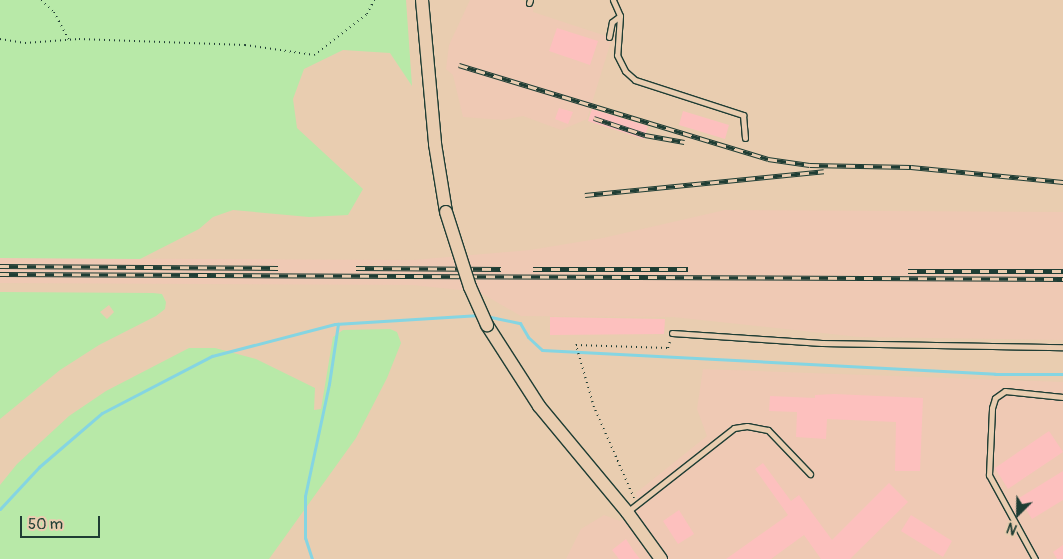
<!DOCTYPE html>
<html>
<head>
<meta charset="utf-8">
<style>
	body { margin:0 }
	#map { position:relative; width:1063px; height:559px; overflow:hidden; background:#e9cdb0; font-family:Pangolin,sans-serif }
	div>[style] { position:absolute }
	.built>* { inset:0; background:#efc9b4 }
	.green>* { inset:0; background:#b8e9a8 }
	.stream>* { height:3px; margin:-1.5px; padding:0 1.5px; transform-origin:1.5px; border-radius:1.5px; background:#85d5e2 }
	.building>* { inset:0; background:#fdc0be }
	.path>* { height:2px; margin-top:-1px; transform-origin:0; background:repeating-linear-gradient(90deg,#1f3d34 0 1px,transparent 0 5px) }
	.roads { filter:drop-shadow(1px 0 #1f3d34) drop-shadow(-1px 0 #1f3d34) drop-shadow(0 1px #1f3d34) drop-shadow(0 -1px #1f3d34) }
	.service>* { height:5px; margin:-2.5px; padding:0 2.5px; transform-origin:2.5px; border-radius:2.5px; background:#e9cdb0 }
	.tertiary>* { height:12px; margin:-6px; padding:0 6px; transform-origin:6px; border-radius:6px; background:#e9cdb0 }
	.rail>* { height:5px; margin-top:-2.5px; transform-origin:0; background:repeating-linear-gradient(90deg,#e9cdb0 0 9px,#1f3d34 0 18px); box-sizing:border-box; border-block:1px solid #1f3d34 }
	.bridges { filter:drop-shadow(1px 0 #1f3d34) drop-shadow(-1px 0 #1f3d34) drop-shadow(0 1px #1f3d34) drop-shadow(0 -1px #1f3d34) }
	.tertiary-bridge>* { height:12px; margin:-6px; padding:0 6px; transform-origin:6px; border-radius:6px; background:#e9cdb0 }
	span { translate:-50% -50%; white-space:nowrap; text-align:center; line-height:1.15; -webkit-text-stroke:5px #e9cdb0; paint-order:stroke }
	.north { position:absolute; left:993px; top:489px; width:50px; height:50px; -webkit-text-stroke:4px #e9cdb0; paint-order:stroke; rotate:203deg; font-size:14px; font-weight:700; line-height:20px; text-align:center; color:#1f3d34 }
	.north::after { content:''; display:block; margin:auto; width:18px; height:22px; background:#1f3d34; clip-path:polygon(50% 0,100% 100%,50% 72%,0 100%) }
	.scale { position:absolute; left:20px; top:516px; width:80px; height:22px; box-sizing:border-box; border:2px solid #1f3d34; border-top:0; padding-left:6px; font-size:15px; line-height:18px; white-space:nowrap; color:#1f3d34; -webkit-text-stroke:4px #e9cdb0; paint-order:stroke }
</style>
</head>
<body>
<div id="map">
	<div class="built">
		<div style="clip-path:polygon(470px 0,520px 0,534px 4px,533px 12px,612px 38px,587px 119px,561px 130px,523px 116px,503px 120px,463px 117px,453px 75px,446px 69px,449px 45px)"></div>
		<div style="clip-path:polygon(725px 210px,1063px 212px,1063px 340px,859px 337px,673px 317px,521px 316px,479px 292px,413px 285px,0 283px,0 258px,413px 260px,530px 250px,603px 238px)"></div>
		<div style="clip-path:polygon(703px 369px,1063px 382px,1063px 559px,566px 559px,581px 529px,604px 515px,620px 521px,639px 505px,636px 493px,707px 436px,697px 409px)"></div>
	</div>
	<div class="green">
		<div style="clip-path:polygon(0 0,406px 0,412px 86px,390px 53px,343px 50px,304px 69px,293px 99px,297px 128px,363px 189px,348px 215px,309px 217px,233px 210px,213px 217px,199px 229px,140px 259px,0 258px)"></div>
		<div style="clip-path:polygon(evenodd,0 292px,153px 293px,162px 294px,166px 302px,165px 309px,156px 316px,99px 345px,60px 370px,0 419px,0 292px,109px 305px,114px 312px,107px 319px,100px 312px,109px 305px)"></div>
		<div style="clip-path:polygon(390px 329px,397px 332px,401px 343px,387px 378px,356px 438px,269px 559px,0 559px,0 485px,17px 464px,69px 416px,106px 391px,189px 348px,215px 348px,256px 359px,315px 388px,314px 410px,321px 409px,333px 337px,343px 330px)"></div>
	</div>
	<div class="stream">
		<div style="left:486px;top:316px;width:35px;rotate:12deg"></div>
		<div style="left:520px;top:323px;width:16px;rotate:60deg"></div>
		<div style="left:528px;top:337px;width:19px;rotate:43deg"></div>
		<div style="left:542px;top:350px;width:454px;rotate:3deg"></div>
		<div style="left:995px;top:374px;width:68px"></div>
		<div style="left:0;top:509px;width:57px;rotate:-47.1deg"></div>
		<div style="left:39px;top:467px;width:83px;rotate:-40.6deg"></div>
		<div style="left:102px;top:413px;width:124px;rotate:-27.4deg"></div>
		<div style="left:212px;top:356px;width:127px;rotate:-14.6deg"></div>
		<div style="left:335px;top:324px;width:145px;rotate:-3.6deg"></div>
		<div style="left:312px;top:559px;width:22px;rotate:-108deg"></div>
		<div style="left:305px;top:538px;width:42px;rotate:-90deg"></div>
		<div style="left:305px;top:496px;width:115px;rotate:-77.9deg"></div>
		<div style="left:329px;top:384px;width:61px;rotate:-81.5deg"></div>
	</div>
	<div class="building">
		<div style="clip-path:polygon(557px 28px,598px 41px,590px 65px,549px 51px)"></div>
		<div style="clip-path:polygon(559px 108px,573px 112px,568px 124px,555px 119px)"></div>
		<div style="clip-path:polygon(592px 109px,648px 126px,644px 139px,588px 121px)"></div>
		<div style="clip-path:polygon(683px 111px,729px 125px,725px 139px,679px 125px)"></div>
		<div style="clip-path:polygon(550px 317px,665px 319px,664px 334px,550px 335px)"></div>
		<div style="clip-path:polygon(834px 394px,923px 398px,920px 471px,895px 471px,896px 422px,827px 419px,826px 439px,796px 437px,797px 412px,769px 411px,770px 396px,815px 398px,815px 395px)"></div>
		<div style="clip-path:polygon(1049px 431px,1063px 452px,1008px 489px,995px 468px)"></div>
		<div style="clip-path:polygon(763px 463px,791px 501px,799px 495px,832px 540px,889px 483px,908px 502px,850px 559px,821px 559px,804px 535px,771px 559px,726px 559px,788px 515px,755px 469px)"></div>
		<div style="clip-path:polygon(1063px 471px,1063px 500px,1032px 519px,1019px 498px)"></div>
		<div style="clip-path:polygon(679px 510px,694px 534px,678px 544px,663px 521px)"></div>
		<div style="clip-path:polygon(911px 515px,952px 541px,943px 557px,901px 531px)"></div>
		<div style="clip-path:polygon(626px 539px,633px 550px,640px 559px,619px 559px,612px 550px)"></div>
		<div style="clip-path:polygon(1063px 545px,1063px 559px,1057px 559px,1053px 552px)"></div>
	</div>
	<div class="path">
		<div style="left:41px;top:0;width:18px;rotate:43deg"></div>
		<div style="left:54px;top:12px;width:32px;rotate:62deg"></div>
		<div style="left:0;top:39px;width:25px;rotate:9deg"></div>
		<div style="left:25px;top:43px;width:54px;rotate:-4.2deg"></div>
		<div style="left:79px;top:39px;width:166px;rotate:2.1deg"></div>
		<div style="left:245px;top:45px;width:70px;rotate:8.2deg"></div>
		<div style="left:314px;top:55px;width:67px;rotate:-37.7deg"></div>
		<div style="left:367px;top:14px;width:16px;rotate:-63deg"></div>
		<div style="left:634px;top:498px;width:99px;rotate:-113.7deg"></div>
		<div style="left:594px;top:407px;width:65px;rotate:-106.2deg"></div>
		<div style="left:576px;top:345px;width:92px;rotate:1.9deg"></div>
		<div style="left:668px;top:348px;width:7px;rotate:-74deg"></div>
	</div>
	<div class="roads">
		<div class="service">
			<div style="left:613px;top:0;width:17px;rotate:66deg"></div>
			<div style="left:620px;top:16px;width:39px;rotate:94deg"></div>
			<div style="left:617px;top:55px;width:18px;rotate:63deg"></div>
			<div style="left:625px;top:71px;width:13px;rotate:42deg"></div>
			<div style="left:635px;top:80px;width:114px;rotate:18deg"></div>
			<div style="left:743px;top:115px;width:23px;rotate:85deg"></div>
			<div style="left:529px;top:3px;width:3px;rotate:-72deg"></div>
			<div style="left:609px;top:37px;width:15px;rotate:-79deg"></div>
			<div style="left:612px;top:22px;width:10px;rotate:-37deg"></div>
			<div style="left:672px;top:333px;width:150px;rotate:3.8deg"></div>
			<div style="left:822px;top:343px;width:241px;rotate:1deg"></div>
			<div style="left:627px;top:512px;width:136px;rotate:-38.1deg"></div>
			<div style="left:734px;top:428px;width:13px;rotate:-9deg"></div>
			<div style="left:747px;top:426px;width:21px;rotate:11deg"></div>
			<div style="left:768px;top:430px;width:61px;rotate:46.3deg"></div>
			<div style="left:1035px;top:559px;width:96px;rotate:-118.7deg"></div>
			<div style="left:989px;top:475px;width:67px;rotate:-87.4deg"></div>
			<div style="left:992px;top:408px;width:10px;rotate:-73deg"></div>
			<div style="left:995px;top:398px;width:12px;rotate:-35deg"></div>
			<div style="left:1005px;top:391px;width:58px;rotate:5.9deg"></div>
		</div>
		<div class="tertiary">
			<div style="left:422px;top:0;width:145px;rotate:84.8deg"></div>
			<div style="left:435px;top:144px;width:69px;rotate:80.8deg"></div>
			<div style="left:487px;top:325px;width:96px;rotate:57.3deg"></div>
			<div style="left:539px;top:406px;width:138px;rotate:50.3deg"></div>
			<div style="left:627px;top:512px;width:58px;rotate:54.1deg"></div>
		</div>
	</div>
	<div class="rail">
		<div style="left:459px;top:65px;width:323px;rotate:16.9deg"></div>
		<div style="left:768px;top:159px;width:42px;rotate:8.1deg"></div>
		<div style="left:810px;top:165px;width:101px;rotate:1.1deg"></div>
		<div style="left:911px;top:167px;width:153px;rotate:5.6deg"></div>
		<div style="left:594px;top:118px;width:54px;rotate:18.4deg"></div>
		<div style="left:645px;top:135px;width:40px;rotate:10deg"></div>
		<div style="left:585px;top:195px;width:240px;rotate:-5.7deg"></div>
		<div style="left:0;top:266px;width:278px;rotate:0.4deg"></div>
		<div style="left:356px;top:268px;width:145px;rotate:0.4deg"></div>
		<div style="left:533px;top:269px;width:155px"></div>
		<div style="left:908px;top:271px;width:155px"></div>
		<div style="left:0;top:274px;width:1063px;rotate:0.27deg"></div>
	</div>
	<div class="bridges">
		<div class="tertiary-bridge">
			<div style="left:446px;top:212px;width:79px;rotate:72.3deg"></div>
			<div style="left:470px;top:287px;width:42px;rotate:65.9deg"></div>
		</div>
	</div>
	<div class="north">N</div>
	<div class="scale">50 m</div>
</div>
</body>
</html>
